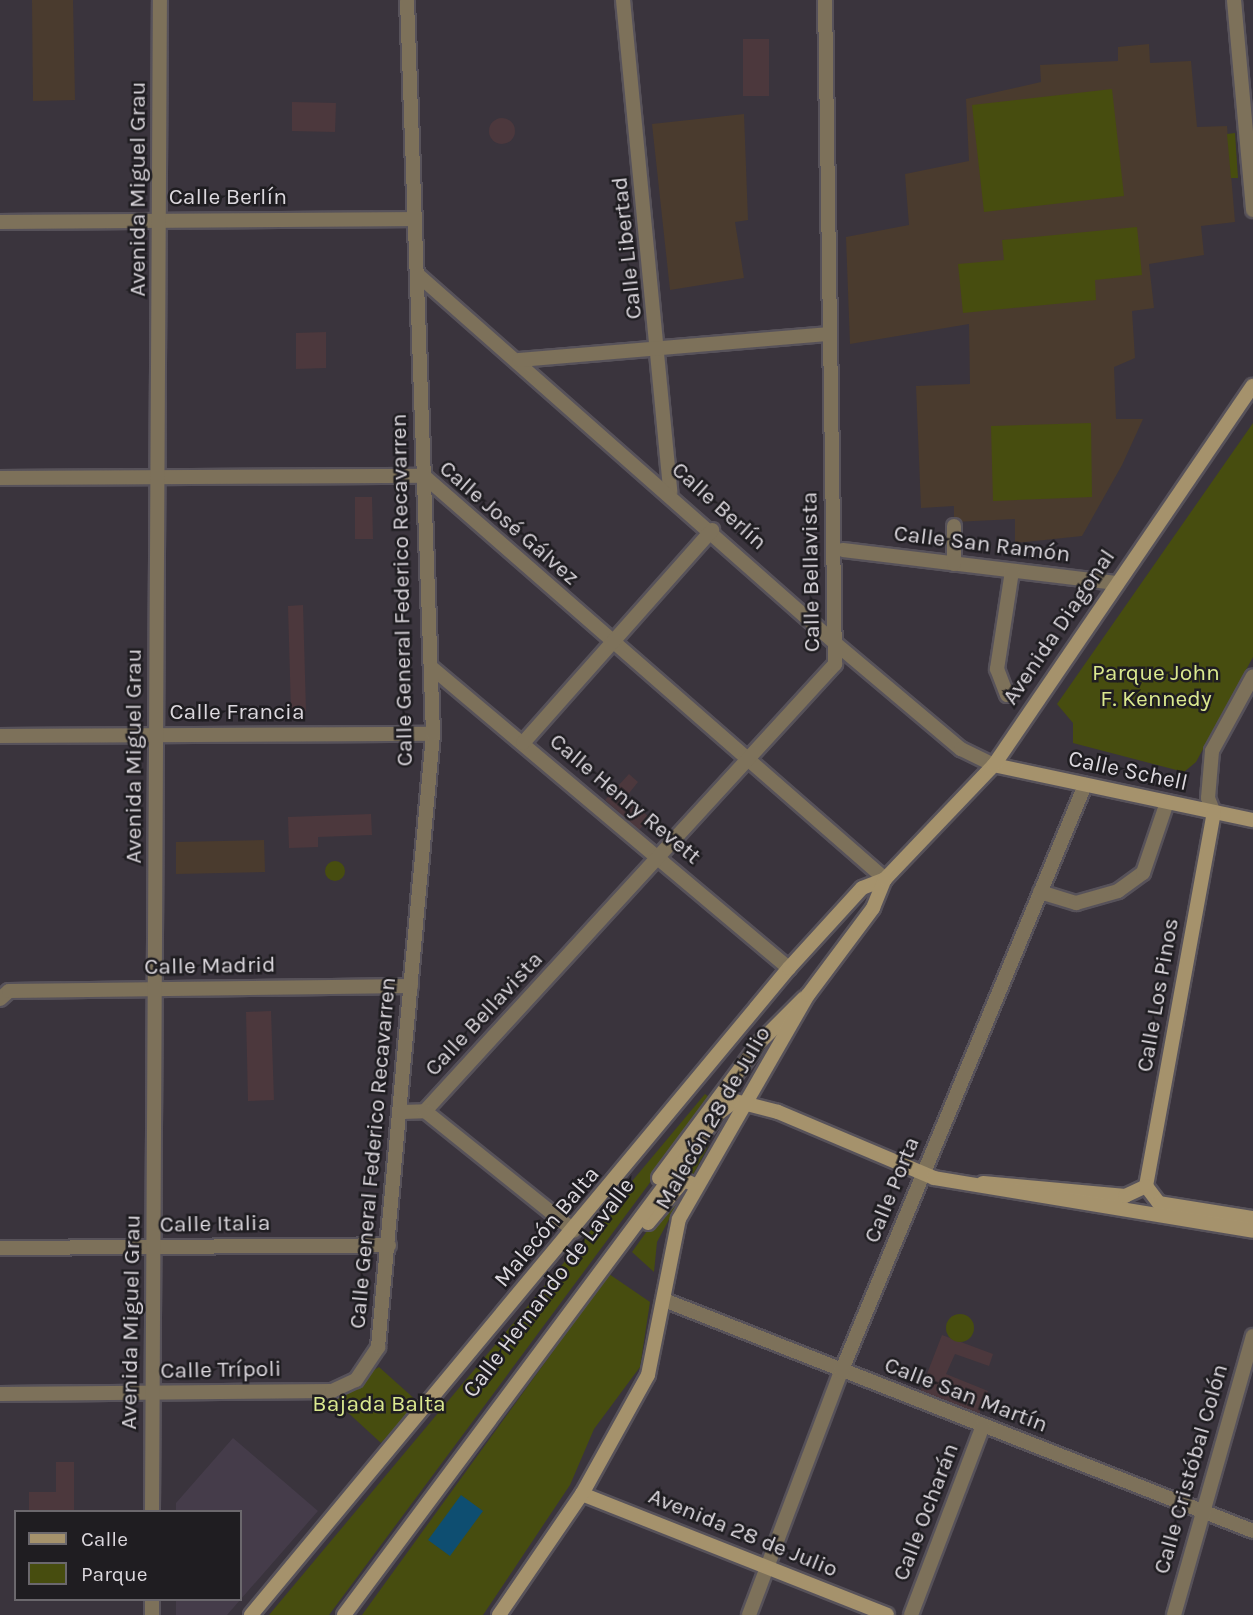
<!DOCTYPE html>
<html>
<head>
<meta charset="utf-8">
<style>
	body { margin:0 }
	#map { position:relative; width:1253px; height:1615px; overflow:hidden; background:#3a343d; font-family:Karla,sans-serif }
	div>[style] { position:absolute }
	.built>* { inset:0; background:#453c4a }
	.industrial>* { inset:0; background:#4c383d }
	.round { border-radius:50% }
	.education>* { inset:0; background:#4a3b2e }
	.green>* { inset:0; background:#474d0f }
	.water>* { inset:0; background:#0e4e71 }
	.roads { filter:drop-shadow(2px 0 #57525a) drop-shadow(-2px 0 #57525a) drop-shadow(0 2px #57525a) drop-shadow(0 -2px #57525a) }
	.street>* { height:14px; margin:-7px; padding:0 7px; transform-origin:7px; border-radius:7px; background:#7d715a }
	.secondary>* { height:14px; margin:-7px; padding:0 7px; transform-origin:7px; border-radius:7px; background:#a5926c }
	span { translate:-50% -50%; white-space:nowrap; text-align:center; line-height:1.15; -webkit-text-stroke:5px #1f1d21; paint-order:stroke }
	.street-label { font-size:23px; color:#dcd8de }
	.park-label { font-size:23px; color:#dbe98f }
	.legend { position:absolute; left:14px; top:1510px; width:228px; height:91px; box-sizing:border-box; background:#1f1d21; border:2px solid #6b686d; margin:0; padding:9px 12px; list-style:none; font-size:21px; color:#dcd8de }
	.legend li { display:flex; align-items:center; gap:14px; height:35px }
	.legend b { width:35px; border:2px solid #6b686d }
</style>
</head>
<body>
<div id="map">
	<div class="built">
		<div style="clip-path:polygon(233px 1438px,318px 1511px,227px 1615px,176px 1615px,176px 1599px,240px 1599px,240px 1512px,176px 1512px,176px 1503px)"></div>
	</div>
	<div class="industrial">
		<div style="clip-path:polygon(743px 39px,769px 39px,769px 96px,743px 96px)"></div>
		<div style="clip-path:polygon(292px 102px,336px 103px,335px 132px,292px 131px)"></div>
		<div class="round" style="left:489px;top:118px;width:26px;height:26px"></div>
		<div style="clip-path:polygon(326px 332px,326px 368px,296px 369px,296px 333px)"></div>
		<div style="clip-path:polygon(355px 497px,372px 497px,373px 539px,355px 539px)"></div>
		<div style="clip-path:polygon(303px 605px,306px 711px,291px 711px,288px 606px)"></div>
		<div style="clip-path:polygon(629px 774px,638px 782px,626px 797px,650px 818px,639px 830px,605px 800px)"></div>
		<div style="clip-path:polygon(371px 814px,372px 835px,318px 837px,318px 847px,289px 848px,288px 817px)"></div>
		<div style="clip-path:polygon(271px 1011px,274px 1100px,248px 1101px,246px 1012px)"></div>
		<div style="clip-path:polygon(942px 1335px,993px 1354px,989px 1366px,955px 1354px,946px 1374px,988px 1391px,979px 1414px,920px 1392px)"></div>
		<div style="clip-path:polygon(56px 1462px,74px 1462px,74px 1512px,29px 1512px,29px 1492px,56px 1492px)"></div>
	</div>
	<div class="education">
		<div style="clip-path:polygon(32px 0,73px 0,75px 100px,33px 101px)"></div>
		<div style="clip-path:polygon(1149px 44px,1150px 63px,1191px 61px,1197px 127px,1227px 126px,1235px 222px,1201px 226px,1204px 255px,1149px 264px,1154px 308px,1132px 311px,1135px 358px,1114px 367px,1116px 419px,1143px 419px,1122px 465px,1082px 536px,1015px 543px,1015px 519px,954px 522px,954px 506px,921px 508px,916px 386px,970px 384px,969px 324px,850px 344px,846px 237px,909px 225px,905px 174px,969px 161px,966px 99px,1041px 82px,1040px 65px,1118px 61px,1118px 47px)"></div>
		<div style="clip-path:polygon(744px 114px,748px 220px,735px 222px,744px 278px,670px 290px,652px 124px)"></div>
		<div style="clip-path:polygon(264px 840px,265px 872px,176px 874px,176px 842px)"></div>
	</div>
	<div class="green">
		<div style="clip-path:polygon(1112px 89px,1124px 196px,984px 212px,972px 105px)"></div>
		<div style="clip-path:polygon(1235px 133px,1238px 178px,1231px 178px,1227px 134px)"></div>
		<div style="clip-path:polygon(1137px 227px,1142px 275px,1095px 280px,1096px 300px,963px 313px,958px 264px,1004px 260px,1002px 240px)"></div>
		<div style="clip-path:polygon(1091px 423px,1092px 497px,993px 501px,991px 426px)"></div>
		<div style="clip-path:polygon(1253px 423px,1253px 657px,1196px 762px,1184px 772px,1073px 743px,1073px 723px,1057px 704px)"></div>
		<div class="round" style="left:325px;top:861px;width:20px;height:20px"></div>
		<div style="clip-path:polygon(705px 1094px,712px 1099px,329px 1615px,269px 1615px)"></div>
		<div style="clip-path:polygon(710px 1143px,657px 1242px,654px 1272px,632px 1252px)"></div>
		<div style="clip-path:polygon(609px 1274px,650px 1302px,640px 1367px,594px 1429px,570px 1485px,483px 1615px,362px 1615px)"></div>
		<div class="round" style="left:946px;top:1314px;width:28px;height:28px"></div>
		<div style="clip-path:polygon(379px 1367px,418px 1402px,381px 1443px,331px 1397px)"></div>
	</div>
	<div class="water">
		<div style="clip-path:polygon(461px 1495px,483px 1511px,450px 1556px,428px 1540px)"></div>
	</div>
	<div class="roads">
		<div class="street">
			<div style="left:623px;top:0;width:494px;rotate:84.5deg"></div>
			<div style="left:1234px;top:0;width:211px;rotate:84.8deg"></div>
			<div style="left:0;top:222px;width:415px;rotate:-0.4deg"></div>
			<div style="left:417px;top:274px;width:558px;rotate:41.44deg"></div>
			<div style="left:835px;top:643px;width:165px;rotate:40.1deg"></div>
			<div style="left:961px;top:749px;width:37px;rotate:26deg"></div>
			<div style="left:519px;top:360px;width:312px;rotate:-4.8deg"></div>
			<div style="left:0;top:478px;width:424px;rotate:-0.3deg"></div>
			<div style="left:424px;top:476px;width:612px;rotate:41.16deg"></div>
			<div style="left:843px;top:550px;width:275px;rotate:6.9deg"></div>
			<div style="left:954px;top:564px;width:38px;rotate:-90deg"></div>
			<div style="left:431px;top:667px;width:468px;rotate:40.1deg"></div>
			<div style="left:1007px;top:695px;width:28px;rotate:-111deg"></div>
			<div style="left:997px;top:669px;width:99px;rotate:-81.3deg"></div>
			<div style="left:0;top:736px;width:433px;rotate:-0.3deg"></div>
			<div style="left:523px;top:743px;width:285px;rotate:-48.4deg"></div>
			<div style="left:1214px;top:813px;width:16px;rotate:-112deg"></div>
			<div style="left:1208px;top:798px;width:47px;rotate:-85.1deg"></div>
			<div style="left:1212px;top:751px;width:85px;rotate:-61.3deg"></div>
			<div style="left:1040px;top:892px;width:38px;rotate:17deg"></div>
			<div style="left:1076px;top:903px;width:44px;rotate:-15.9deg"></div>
			<div style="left:1118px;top:891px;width:31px;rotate:-36deg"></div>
			<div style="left:1143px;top:873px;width:75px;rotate:-71.3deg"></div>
			<div style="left:0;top:999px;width:12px;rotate:-42deg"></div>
			<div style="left:9px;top:991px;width:402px;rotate:-0.7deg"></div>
			<div style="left:425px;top:1111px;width:607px;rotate:-47.47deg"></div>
			<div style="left:835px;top:664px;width:664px;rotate:-90.86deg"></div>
			<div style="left:402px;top:1112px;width:23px;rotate:-2deg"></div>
			<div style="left:425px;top:1111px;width:191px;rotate:38.8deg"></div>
			<div style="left:0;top:1248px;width:389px;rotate:-0.4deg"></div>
			<div style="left:664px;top:1300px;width:633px;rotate:21.41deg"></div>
			<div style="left:0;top:1394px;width:332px;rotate:-0.5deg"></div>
			<div style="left:332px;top:1391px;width:26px;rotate:-25deg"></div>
			<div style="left:356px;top:1380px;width:40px;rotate:-56deg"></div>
			<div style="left:378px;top:1347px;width:615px;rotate:-84.87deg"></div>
			<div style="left:433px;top:734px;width:734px;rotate:-92.03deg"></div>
			<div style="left:152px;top:1512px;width:1512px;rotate:-89.7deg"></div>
			<div style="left:152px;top:1615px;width:16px;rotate:-90deg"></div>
			<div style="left:749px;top:1615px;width:260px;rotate:-69.3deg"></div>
			<div style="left:841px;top:1372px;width:636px;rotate:-67.43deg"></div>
			<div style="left:911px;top:1615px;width:203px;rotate:-69.2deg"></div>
			<div style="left:1174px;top:1615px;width:290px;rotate:-74.2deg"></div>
		</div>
		<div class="secondary">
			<div style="left:994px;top:765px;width:265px;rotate:12deg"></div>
			<div style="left:659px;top:1178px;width:169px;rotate:-53.4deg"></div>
			<div style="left:760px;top:1042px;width:62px;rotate:-45deg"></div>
			<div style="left:983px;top:1183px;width:143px;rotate:5.2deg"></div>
			<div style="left:1125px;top:1196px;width:23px;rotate:-25deg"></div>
			<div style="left:1146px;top:1186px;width:379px;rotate:-79.7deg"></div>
			<div style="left:1146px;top:1186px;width:21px;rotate:53deg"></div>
			<div style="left:1159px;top:1203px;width:95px;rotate:9.1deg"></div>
			<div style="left:648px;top:1223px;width:56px;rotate:-50.1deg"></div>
			<div style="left:684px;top:1180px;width:14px;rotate:25deg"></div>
			<div style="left:582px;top:1494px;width:328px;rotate:21.6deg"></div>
			<div style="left:251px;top:1615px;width:841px;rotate:-50.26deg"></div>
			<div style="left:789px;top:968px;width:108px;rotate:-47.6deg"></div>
			<div style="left:862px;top:888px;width:25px;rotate:-21deg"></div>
			<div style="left:344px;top:1615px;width:627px;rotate:-53.24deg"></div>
			<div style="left:719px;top:1113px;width:20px;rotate:-37deg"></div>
			<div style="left:735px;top:1101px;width:44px;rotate:14.3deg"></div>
			<div style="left:778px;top:1112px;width:169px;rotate:22.9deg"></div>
			<div style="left:934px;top:1178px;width:323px;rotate:9.4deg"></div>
			<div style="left:499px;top:1615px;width:147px;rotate:-55.6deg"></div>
			<div style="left:582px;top:1494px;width:136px;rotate:-61deg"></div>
			<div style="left:648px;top:1375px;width:159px;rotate:-78.8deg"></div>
			<div style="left:679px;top:1219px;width:258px;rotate:-60.1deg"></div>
			<div style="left:808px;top:995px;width:109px;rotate:-53.2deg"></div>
			<div style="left:873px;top:908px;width:31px;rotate:-68deg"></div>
			<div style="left:885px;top:879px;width:158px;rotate:-46.3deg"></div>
			<div style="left:994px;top:765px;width:459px;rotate:-55.7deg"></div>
		</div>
	</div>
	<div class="street-label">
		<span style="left:138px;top:189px;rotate:-90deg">Avenida Miguel Grau</span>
		<span style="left:228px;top:197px">Calle Berlín</span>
		<span style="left:627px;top:248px;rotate:-96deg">Calle Libertad</span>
		<span style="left:719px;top:506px;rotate:42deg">Calle Berlín</span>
		<span style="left:509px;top:523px;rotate:41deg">Calle José Gálvez</span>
		<span style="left:982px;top:544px;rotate:7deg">Calle San Ramón</span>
		<span style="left:811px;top:572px;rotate:-91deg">Calle Bellavista</span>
		<span style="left:402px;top:590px;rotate:-91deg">Calle General Federico Recavarren</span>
		<span style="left:1059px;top:627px;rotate:-56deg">Avenida Diagonal</span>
		<span style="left:237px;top:712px">Calle Francia</span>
		<span style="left:134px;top:756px;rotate:-90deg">Avenida Miguel Grau</span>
		<span style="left:1128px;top:771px;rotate:12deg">Calle Schell</span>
		<span style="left:625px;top:799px;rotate:40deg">Calle Henry Revett</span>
		<span style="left:210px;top:966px;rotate:-1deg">Calle Madrid</span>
		<span style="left:1158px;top:995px;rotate:-80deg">Calle Los Pinos</span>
		<span style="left:484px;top:1014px;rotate:-47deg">Calle Bellavista</span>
		<span style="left:713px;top:1118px;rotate:-60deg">Malecón 28 de Julio</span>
		<span style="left:373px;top:1153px;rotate:-85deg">Calle General Federico Recavarren</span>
		<span style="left:892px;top:1190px;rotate:-68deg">Calle Porta</span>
		<span style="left:215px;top:1224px;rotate:-1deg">Calle Italia</span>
		<span style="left:547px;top:1227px;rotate:-50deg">Malecón Balta</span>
		<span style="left:549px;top:1288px;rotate:-53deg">Calle Hernando de Lavalle</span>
		<span style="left:131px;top:1322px;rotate:-89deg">Avenida Miguel Grau</span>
		<span style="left:221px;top:1370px;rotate:-1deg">Calle Trípoli</span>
		<span style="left:966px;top:1395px;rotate:21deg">Calle San Martín</span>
		<span style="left:1191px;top:1469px;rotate:-74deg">Calle Cristóbal Colón</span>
		<span style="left:926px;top:1512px;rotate:-69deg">Calle Ocharán</span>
		<span style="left:743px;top:1533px;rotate:22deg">Avenida 28 de Julio</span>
	</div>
	<div class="park-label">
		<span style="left:1156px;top:686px">Parque John<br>F. Kennedy</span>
		<span style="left:379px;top:1404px">Bajada Balta</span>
	</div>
	<ul class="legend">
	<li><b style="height:9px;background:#a5926c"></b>Calle</li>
	<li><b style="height:19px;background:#474d0f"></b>Parque</li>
	</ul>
</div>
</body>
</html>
